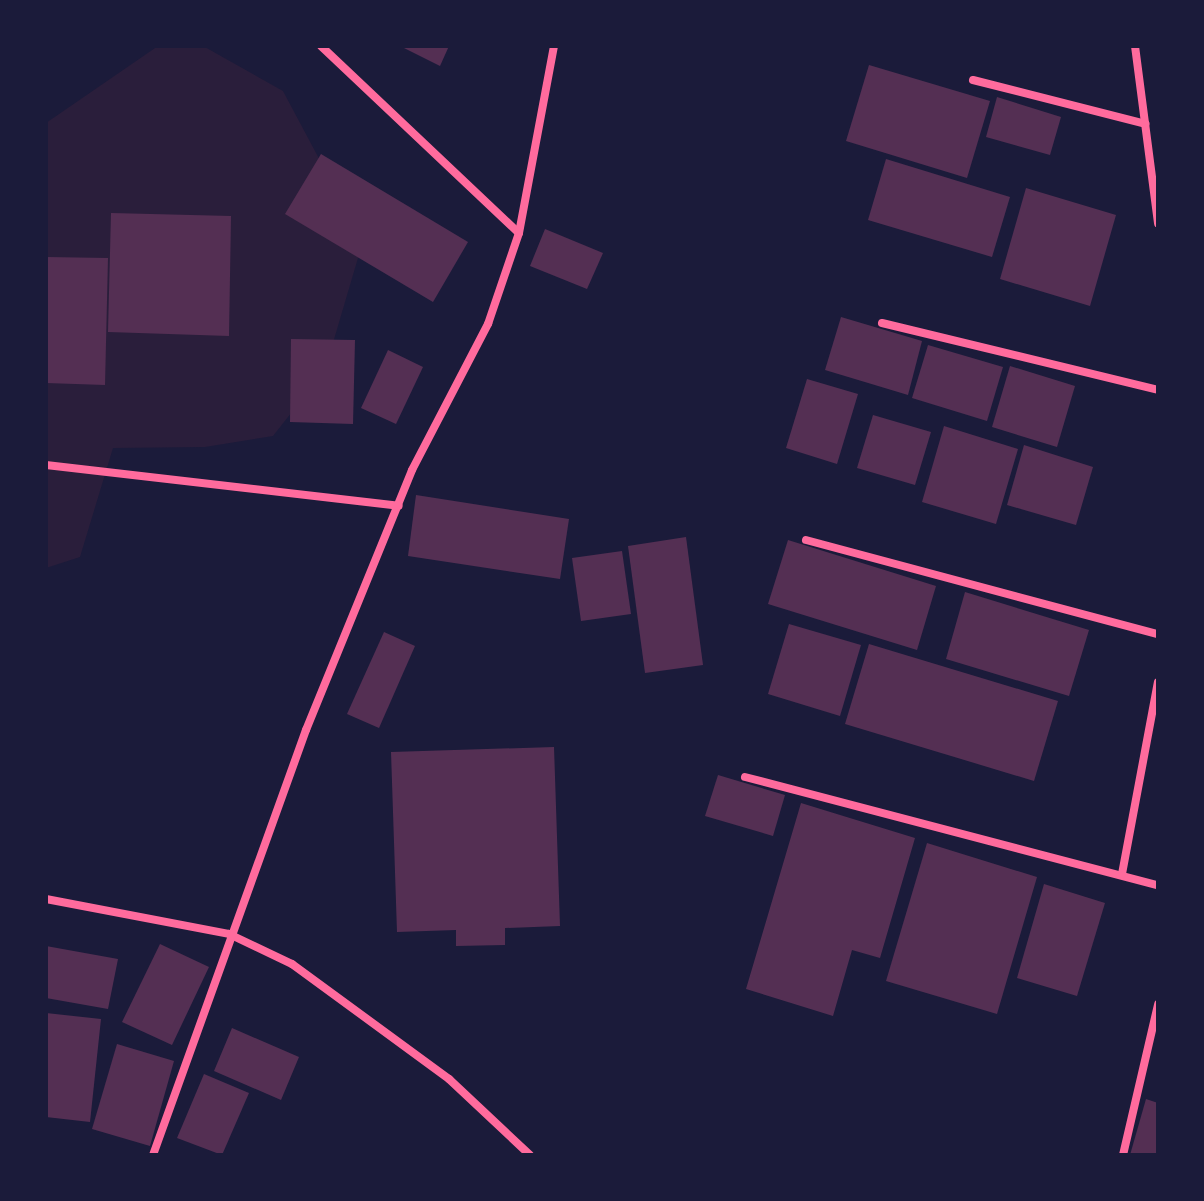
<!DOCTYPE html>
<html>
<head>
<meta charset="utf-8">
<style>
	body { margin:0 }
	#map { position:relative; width:1204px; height:1201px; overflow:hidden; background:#1b1b3a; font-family:"Work Sans",sans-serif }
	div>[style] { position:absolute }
	.green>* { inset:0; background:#2a1e3b }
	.building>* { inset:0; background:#542f53 }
	.minor>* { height:8px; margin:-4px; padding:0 4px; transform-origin:4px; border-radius:4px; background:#ff6b9d }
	span { translate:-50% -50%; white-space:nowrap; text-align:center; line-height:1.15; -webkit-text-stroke:6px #1b1b3a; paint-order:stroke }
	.frame { position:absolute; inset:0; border:48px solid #1b1b3a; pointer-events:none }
</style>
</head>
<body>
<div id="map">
	<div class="green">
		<div style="clip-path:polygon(158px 46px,203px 46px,283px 91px,363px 241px,325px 370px,273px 436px,205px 447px,113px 448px,80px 557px,46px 568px,46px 123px)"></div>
	</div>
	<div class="building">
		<div style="clip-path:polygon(400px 46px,449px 46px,440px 66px)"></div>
		<div style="clip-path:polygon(869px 65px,990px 101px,967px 178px,846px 141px)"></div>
		<div style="clip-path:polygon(997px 97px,1061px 117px,1050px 155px,986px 137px)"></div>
		<div style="clip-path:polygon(321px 154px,468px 242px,433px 302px,285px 214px)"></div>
		<div style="clip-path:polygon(886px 159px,1010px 197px,992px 257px,868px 220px)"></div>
		<div style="clip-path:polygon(1026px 188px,1116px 215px,1090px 306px,1000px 279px)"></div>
		<div style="clip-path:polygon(111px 213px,231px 216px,229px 336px,108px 332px)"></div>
		<div style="clip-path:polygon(545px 229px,603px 253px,587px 289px,530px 266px)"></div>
		<div style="clip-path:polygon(46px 257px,108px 258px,105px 385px,46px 383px)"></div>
		<div style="clip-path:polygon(841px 317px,922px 341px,908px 395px,825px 370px)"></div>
		<div style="clip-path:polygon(291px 339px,355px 340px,353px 424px,290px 422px)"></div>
		<div style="clip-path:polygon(928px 345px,1003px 367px,987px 421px,912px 398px)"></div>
		<div style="clip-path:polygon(388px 350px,423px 367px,396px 424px,361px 408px)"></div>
		<div style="clip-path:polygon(1010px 366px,1075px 386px,1057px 447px,992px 427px)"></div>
		<div style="clip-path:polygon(807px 379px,858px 394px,837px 464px,786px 448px)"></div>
		<div style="clip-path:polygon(873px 415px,931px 432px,915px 485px,857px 468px)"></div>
		<div style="clip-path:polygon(944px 426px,1018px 449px,996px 524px,922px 502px)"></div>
		<div style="clip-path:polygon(1024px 445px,1093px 467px,1076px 525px,1007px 505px)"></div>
		<div style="clip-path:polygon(416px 495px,569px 519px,560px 579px,408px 556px)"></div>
		<div style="clip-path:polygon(686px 537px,703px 665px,645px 673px,628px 546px)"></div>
		<div style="clip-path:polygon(788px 540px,936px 586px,917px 650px,768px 604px)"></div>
		<div style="clip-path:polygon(622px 551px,631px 614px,581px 621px,572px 558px)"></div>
		<div style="clip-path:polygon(965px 592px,1089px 630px,1069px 696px,946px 659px)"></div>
		<div style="clip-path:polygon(789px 624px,861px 645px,840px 716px,768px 694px)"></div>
		<div style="clip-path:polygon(384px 632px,415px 646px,379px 728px,347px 714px)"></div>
		<div style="clip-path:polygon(869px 644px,1058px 701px,1034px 781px,845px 724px)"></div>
		<div style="clip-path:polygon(554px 747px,560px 926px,505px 928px,505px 945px,456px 946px,456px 930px,397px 932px,391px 752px)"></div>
		<div style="clip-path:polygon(718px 775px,785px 795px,773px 836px,705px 816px)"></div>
		<div style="clip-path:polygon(801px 803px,915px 838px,880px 958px,852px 950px,833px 1016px,746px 989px)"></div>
		<div style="clip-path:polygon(927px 843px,1037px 877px,997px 1014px,886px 981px)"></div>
		<div style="clip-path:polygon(1044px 884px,1105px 903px,1077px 996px,1017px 978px)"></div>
		<div style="clip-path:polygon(160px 944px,209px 967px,172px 1045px,122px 1022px)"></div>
		<div style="clip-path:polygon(46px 946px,118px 959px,108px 1009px,46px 998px)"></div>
		<div style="clip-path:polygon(46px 1013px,101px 1019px,90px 1122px,46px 1117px)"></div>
		<div style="clip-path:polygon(232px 1028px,299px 1057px,281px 1100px,214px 1071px)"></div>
		<div style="clip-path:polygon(117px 1044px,174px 1061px,150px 1146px,92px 1129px)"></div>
		<div style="clip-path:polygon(204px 1074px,249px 1093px,222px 1155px,177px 1138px)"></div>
		<div style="clip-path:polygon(1146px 1099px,1158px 1103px,1158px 1155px,1130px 1155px)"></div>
	</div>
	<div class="minor">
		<div style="left:321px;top:46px;width:272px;rotate:43.4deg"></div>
		<div style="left:1135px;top:46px;width:179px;rotate:82.6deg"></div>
		<div style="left:973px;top:80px;width:178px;rotate:14.3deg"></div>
		<div style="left:882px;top:323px;width:284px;rotate:13.6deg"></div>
		<div style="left:46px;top:465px;width:355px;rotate:6.6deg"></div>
		<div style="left:806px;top:540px;width:364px;rotate:15deg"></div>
		<div style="left:745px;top:777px;width:427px;rotate:14.7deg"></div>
		<div style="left:1122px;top:874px;width:195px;rotate:-79.4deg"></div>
		<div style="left:46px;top:899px;width:186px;rotate:10.8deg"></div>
		<div style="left:229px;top:934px;width:70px;rotate:25.5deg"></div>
		<div style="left:292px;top:964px;width:195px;rotate:36.2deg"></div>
		<div style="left:449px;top:1079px;width:111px;rotate:43.2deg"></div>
		<div style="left:153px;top:1155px;width:452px;rotate:-70.2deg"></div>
		<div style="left:306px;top:730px;width:281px;rotate:-67.8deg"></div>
		<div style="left:412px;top:470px;width:165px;rotate:-62.5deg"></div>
		<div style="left:488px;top:324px;width:96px;rotate:-71.2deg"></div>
		<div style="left:519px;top:233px;width:190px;rotate:-79.4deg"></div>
		<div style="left:1123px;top:1155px;width:155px;rotate:-76.9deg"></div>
	</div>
	<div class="frame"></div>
</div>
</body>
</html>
